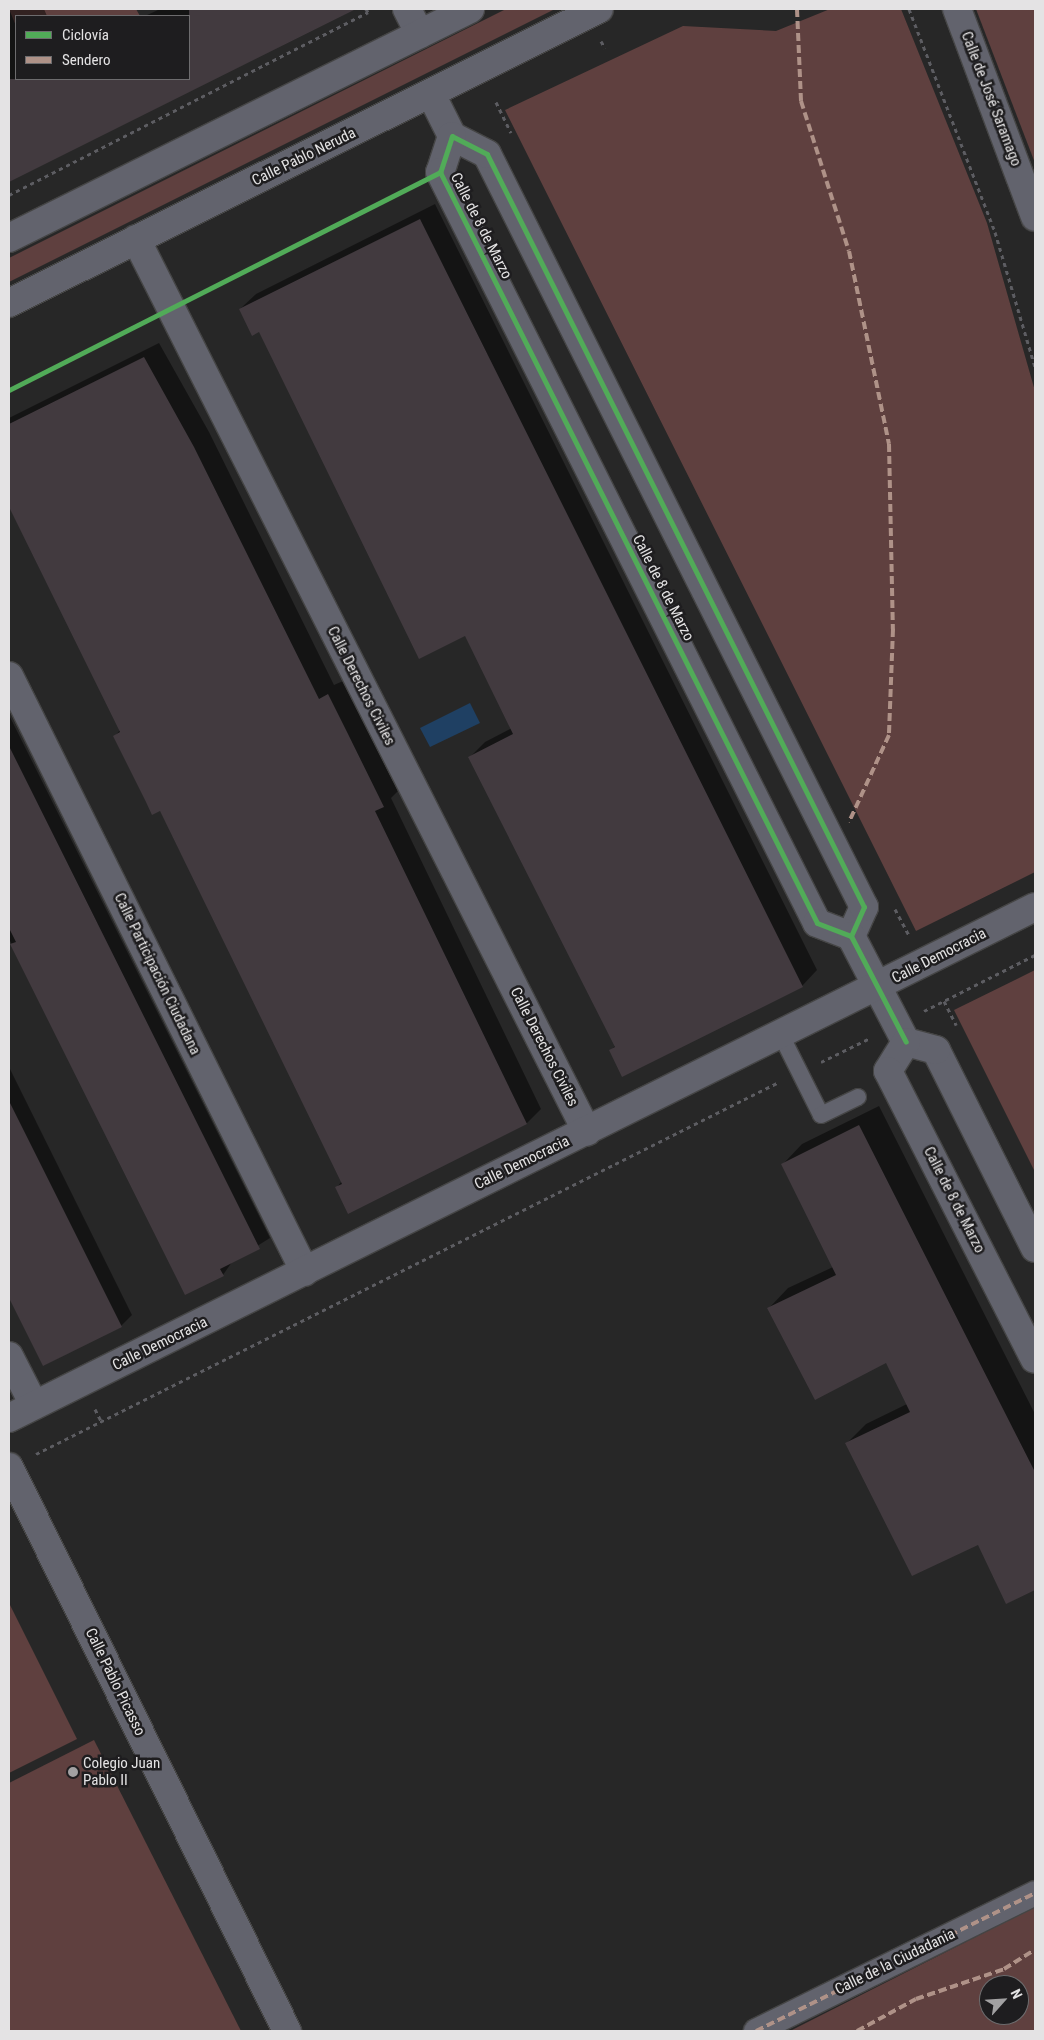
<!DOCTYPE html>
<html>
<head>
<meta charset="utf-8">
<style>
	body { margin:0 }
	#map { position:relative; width:1044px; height:2040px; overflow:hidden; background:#272727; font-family:"Roboto Condensed",sans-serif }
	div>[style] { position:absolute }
	.green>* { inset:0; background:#5f403f }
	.water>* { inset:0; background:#1f4063 }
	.shadow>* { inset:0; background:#0007 }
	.building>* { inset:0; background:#423a3f }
	.path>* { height:3px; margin-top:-1.5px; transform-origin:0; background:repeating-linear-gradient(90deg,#5d5d62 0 4px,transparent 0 8px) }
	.roads { filter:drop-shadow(1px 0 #454545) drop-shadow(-1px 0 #454545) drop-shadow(0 1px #454545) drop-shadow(0 -1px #454545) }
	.service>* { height:16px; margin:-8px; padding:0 8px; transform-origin:8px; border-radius:8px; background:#62636d }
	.pedestrian>* { height:24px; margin:-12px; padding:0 12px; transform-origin:12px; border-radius:12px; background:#62636d }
	.minor>* { height:28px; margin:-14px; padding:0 14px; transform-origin:14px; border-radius:14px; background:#62636d }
	.quiet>* { height:4px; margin-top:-2px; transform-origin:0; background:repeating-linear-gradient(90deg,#af9288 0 8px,transparent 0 12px) }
	.cycleway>* { height:5px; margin:-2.5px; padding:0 2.5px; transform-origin:2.5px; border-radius:2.5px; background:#51ab58 }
	.dots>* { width:14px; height:14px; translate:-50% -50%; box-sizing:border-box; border:2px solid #1e1d1f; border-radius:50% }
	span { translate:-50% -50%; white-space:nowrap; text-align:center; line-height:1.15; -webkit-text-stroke:5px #1e1d1f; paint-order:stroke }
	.street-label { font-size:15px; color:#e4e3e4 }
	.poi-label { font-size:15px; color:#e4e3e4 }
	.left { translate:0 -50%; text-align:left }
	.frame { position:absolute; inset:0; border:10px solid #e4e3e4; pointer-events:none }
	.legend { position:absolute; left:15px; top:15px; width:175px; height:65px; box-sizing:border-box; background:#1e1d1f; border:1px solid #6d6c6e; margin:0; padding:6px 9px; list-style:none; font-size:15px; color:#e4e3e4 }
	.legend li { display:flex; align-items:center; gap:10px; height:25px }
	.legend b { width:25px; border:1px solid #6d6c6e }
	.north { position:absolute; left:979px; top:1975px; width:50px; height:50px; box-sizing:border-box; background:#1e1d1f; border:1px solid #6d6c6e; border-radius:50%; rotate:64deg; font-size:14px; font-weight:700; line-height:20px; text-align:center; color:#e4e3e4 }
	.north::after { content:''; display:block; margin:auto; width:18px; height:22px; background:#a2a1a2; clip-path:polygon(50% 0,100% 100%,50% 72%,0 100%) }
</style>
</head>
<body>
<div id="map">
	<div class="green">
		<div style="clip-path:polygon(9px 9px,136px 9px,140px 16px,16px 16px,16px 26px)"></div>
		<div style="clip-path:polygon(506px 9px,555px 9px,9px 282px,9px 258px)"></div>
		<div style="clip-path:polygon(830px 9px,901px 9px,987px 223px,1035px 391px,1035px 872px,916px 931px,505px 110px,683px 26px,776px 31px)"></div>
		<div style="clip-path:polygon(976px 9px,1035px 9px,1035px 163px)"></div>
		<div style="clip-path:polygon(1035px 970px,1035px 1172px,954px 1010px)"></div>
		<div style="clip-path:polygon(9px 1603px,77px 1739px,9px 1773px)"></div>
		<div style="clip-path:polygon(94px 1740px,241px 2031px,9px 2031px,9px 1783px)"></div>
		<div style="clip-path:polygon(evenodd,1035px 1907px,1035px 2031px,790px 2031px,1035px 1907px,989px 1985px,1019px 1985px,1019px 2015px,989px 2015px,989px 1985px)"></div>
	</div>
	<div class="water">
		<div style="clip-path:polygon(470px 703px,480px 723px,430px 747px,420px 728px)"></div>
	</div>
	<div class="shadow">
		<div style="clip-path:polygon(9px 9px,44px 9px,47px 16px,16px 16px,16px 79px,189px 79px,189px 16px,145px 16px,160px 9px,352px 9px,9px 180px)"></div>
		<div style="clip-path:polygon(435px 204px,817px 970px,802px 986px,611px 1050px,616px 1045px,470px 757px,485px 742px,512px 728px,465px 634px,260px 331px,240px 309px,256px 294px)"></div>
		<div style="clip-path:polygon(159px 343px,209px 432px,334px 685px,343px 681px,398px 791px,391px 798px,541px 1109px,527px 1123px,349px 1212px,337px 1187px,342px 1181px,160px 810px,115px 736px,120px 730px,9px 506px,9px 418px)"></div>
		<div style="clip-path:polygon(9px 715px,270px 1238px,232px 1262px,223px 1275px,186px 1293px,9px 939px)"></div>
		<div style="clip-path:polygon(9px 1067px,132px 1315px,121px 1326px,44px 1365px,9px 1295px)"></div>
		<div style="clip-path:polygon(879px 1106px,1035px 1414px,1035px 1589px,1007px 1603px,979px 1543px,847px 1443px,866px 1424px,907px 1404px,886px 1361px,769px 1308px,788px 1288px,833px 1267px,783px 1164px,802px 1144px)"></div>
	</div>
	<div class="building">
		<div style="clip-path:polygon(189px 9px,356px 9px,9px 182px,9px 79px,189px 79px)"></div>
		<div style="clip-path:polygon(420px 219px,803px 987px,622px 1077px,609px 1050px,615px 1047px,468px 757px,513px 734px,465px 636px,419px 659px,259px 332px,252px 336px,239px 309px)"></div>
		<div style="clip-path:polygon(144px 357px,194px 447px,319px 699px,328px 694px,348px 734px,384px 807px,375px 811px,527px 1124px,348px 1214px,335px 1187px,342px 1184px,160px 811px,152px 815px,146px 802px,113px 736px,120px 732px,9px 507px,9px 424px)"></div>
		<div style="clip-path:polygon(9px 746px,260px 1249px,220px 1269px,224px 1276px,185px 1295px,10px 944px,16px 942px,9px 928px)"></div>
		<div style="clip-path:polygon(9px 1101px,122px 1327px,43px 1366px,9px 1298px)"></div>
		<div style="clip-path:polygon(859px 1125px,1035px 1472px,1035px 1590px,1006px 1604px,978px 1545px,912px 1576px,845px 1443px,910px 1412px,886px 1363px,815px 1400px,767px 1308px,836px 1275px,781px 1164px)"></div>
	</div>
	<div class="path">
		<div style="left:909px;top:9px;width:239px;rotate:68.9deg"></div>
		<div style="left:995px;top:232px;width:141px;rotate:73.5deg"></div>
		<div style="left:601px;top:41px;width:8px;rotate:60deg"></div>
		<div style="left:496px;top:102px;width:34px;rotate:64deg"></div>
		<div style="left:9px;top:195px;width:403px;rotate:-27deg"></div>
		<div style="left:368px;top:12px;width:4px;rotate:-124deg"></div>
		<div style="left:895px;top:909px;width:30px;rotate:62deg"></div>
		<div style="left:944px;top:1001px;width:27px;rotate:63deg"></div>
		<div style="left:924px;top:1011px;width:124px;rotate:-26.8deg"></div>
		<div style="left:821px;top:1062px;width:55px;rotate:-26.1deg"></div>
		<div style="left:95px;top:1409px;width:13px;rotate:63deg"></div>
		<div style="left:36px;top:1454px;width:829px;rotate:-26.6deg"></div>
	</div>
	<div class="roads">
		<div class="service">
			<div style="left:781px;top:1035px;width:89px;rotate:63.4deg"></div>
			<div style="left:821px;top:1115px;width:41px;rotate:-25.9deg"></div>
		</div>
		<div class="pedestrian">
			<div style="left:756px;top:2031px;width:311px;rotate:-26.3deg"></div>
		</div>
		<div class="minor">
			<div style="left:407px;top:9px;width:28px;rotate:63deg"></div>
			<div style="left:957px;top:9px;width:222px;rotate:69.4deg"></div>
			<div style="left:431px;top:94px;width:47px;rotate:63.4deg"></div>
			<div style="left:9px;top:238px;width:515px;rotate:-26.42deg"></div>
			<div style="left:136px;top:239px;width:1000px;rotate:63.2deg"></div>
			<div style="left:9px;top:303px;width:659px;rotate:-26.49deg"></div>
			<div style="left:9px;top:676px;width:665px;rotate:63.59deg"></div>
			<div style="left:851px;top:936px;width:32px;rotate:-66deg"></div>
			<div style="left:864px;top:907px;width:842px;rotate:-116.6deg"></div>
			<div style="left:487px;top:154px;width:39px;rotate:-153deg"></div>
			<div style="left:452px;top:136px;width:38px;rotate:108deg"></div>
			<div style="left:440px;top:172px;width:840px;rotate:63.34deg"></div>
			<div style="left:817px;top:923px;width:36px;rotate:21deg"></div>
			<div style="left:851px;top:936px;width:119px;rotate:62.6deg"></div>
			<div style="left:1035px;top:1248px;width:221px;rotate:-116.6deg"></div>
			<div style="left:936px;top:1050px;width:31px;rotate:-165deg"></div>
			<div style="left:906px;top:1042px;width:34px;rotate:122deg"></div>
			<div style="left:888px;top:1071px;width:323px;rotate:63deg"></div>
			<div style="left:9px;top:1356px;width:55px;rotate:63deg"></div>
			<div style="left:9px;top:1418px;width:1146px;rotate:-26.48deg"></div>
			<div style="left:9px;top:1467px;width:629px;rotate:63.76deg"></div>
		</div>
	</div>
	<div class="quiet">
		<div style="left:797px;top:9px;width:92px;rotate:87.5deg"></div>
		<div style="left:801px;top:101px;width:157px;rotate:72.3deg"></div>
		<div style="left:849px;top:251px;width:197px;rotate:78.3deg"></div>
		<div style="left:889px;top:444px;width:185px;rotate:88.8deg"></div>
		<div style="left:893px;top:629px;width:106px;rotate:92.2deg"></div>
		<div style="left:889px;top:735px;width:96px;rotate:114.7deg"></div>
		<div style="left:756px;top:2031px;width:311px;rotate:-26.3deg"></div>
		<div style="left:857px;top:2031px;width:67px;rotate:-28.5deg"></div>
		<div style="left:916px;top:1999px;width:93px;rotate:-18.8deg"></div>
		<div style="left:1004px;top:1969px;width:36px;rotate:-32deg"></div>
	</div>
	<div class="cycleway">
		<div style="left:9px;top:390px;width:483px;rotate:-26.8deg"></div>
		<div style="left:851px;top:936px;width:32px;rotate:-66deg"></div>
		<div style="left:864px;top:907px;width:842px;rotate:-116.6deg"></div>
		<div style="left:487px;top:154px;width:39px;rotate:-153deg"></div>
		<div style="left:452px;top:136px;width:38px;rotate:108deg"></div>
		<div style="left:440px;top:172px;width:840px;rotate:63.34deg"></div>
		<div style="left:817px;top:923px;width:36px;rotate:21deg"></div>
		<div style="left:851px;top:936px;width:119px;rotate:62.6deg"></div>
	</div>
	<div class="dots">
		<div style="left:73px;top:1772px;background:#a2a1a2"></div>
	</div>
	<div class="street-label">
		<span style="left:991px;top:99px;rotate:69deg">Calle de José Saramago</span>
		<span style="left:304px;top:157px;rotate:-26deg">Calle Pablo Neruda</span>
		<span style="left:481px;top:226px;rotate:63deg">Calle de 8 de Marzo</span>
		<span style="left:663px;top:588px;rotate:63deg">Calle de 8 de Marzo</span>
		<span style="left:361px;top:686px;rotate:63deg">Calle Derechos Civiles</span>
		<span style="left:939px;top:956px;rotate:-27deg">Calle Democracia</span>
		<span style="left:157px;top:974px;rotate:64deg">Calle Participación Ciudadana</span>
		<span style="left:544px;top:1047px;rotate:63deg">Calle Derechos Civiles</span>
		<span style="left:522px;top:1163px;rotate:-26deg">Calle Democracia</span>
		<span style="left:954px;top:1200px;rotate:63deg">Calle de 8 de Marzo</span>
		<span style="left:160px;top:1344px;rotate:-26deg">Calle Democracia</span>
		<span style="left:115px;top:1682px;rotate:64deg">Calle Pablo Picasso</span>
		<span style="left:895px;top:1962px;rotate:-26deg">Calle de la Ciudadania</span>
	</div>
	<div class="poi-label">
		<span class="left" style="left:83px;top:1772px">Colegio Juan<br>Pablo II</span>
	</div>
	<div class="frame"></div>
	<ul class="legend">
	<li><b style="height:6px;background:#51ab58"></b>Ciclovía</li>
	<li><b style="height:6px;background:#af9288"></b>Sendero</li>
	</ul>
	<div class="north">N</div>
</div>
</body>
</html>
